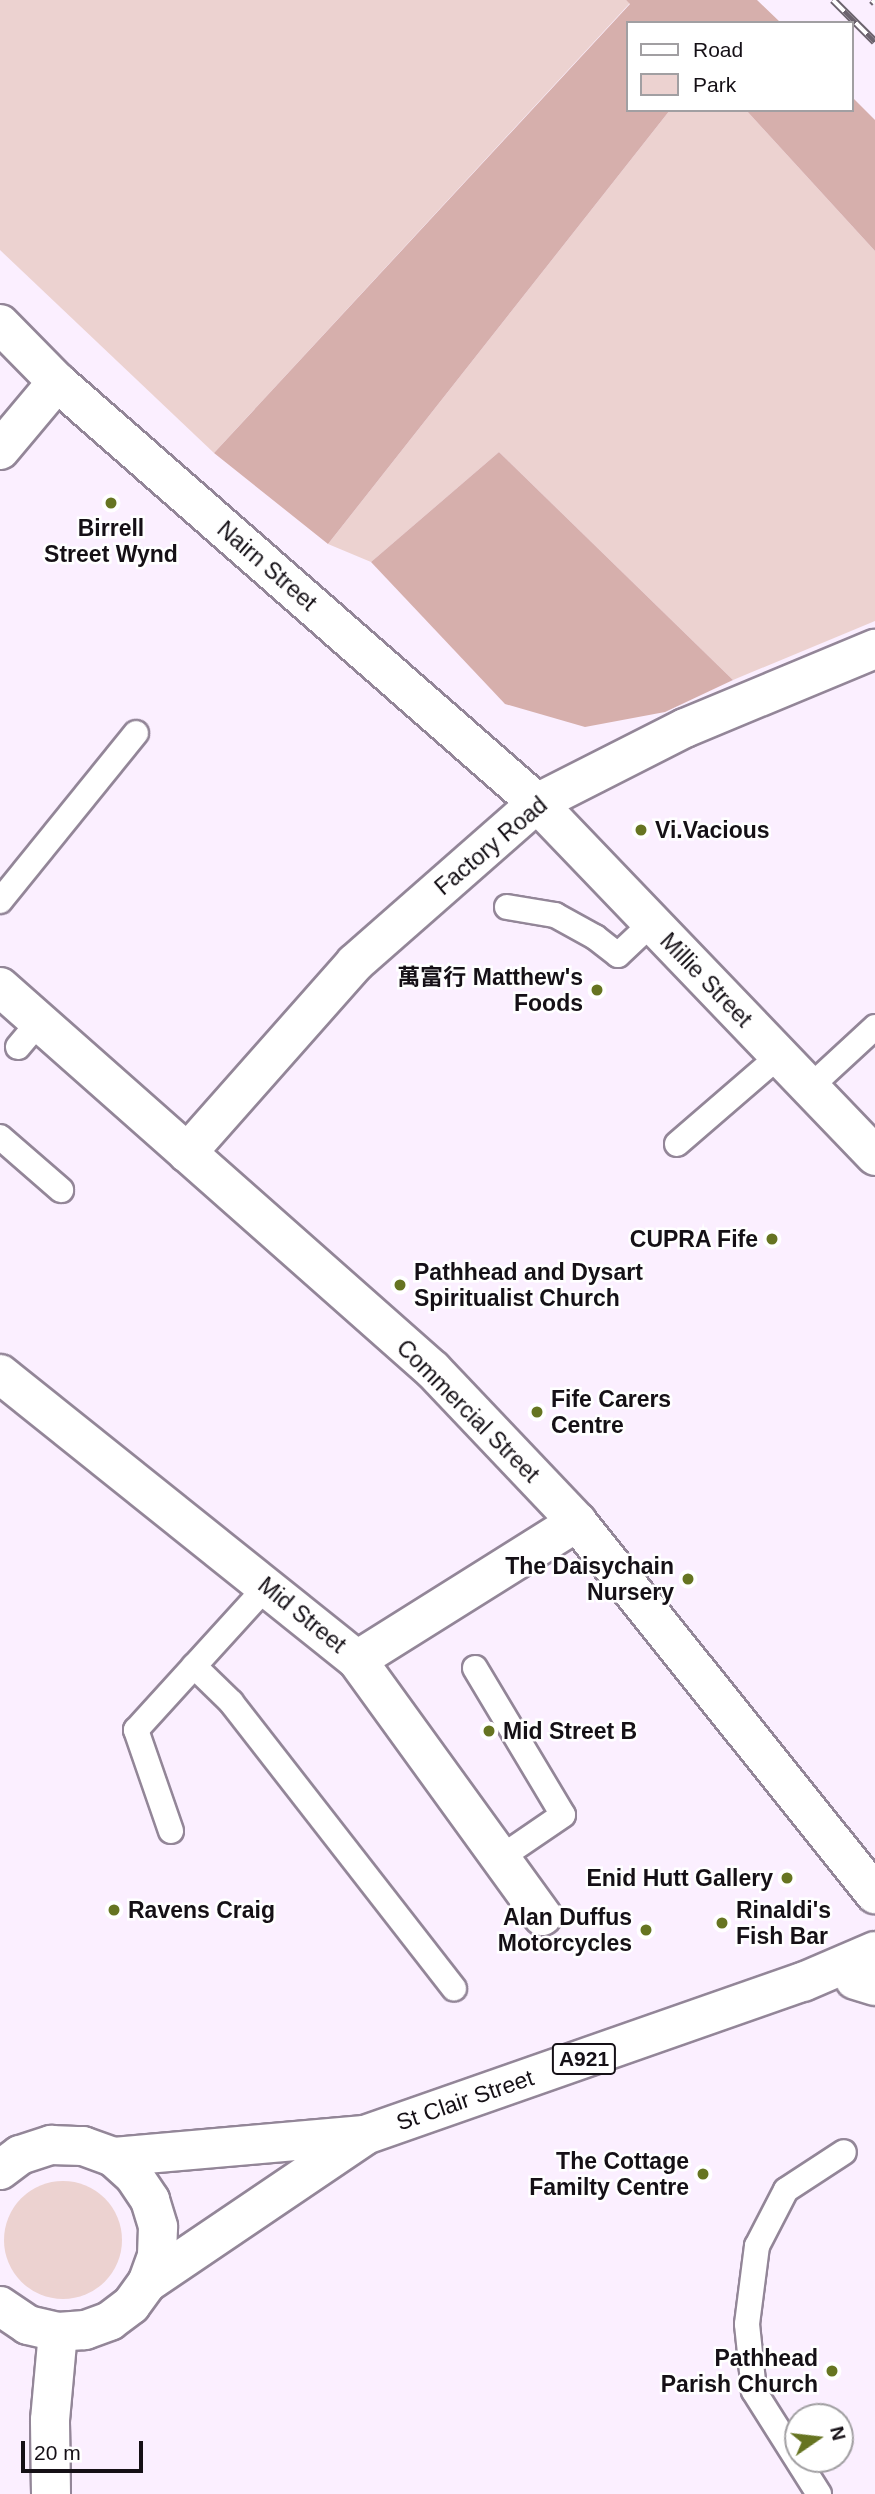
<!DOCTYPE html>
<html>
<head>
<meta charset="utf-8">
<style>
	body { margin:0 }
	#map { position:relative; width:875px; height:2494px; overflow:hidden; background:#fbefff; font-family:Arial,"Noto Sans SC",sans-serif }
	div>[style] { position:absolute }
	.green>* { inset:0; background:#ecd2d0 }
	.round { border-radius:50% }
	.forest>* { inset:0; background:#d6afac }
	.roads { filter:drop-shadow(2px 0 #938698) drop-shadow(-2px 0 #938698) drop-shadow(0 2px #938698) drop-shadow(0 -2px #938698) }
	.lane>* { height:24px; margin:-12px; padding:0 12px; transform-origin:12px; border-radius:12px; background:#fff }
	.street>* { height:38px; margin:-19px; padding:0 19px; transform-origin:19px; border-radius:19px; background:#fff }
	.secondary>* { height:38px; margin:-19px; padding:0 19px; transform-origin:19px; border-radius:19px; background:#fff }
	.primary>* { height:38px; margin:-19px; padding:0 19px; transform-origin:19px; border-radius:19px; background:#fff }
	.rail>* { height:8px; margin-top:-4px; transform-origin:0; background:repeating-linear-gradient(90deg,#fff 0 16px,#6c646e 0 32px); box-sizing:border-box; border-block:2px solid #6c646e }
	.dots>* { width:19px; height:19px; translate:-50% -50%; box-sizing:border-box; border:4px solid #fff; border-radius:50% }
	span { translate:-50% -50%; white-space:nowrap; text-align:center; line-height:1.15; -webkit-text-stroke:5px #fff; paint-order:stroke }
	.shield-label span { padding:2px 5px; background:#fff; border:2px solid; border-radius:5px; -webkit-text-stroke-width:0 }
	.shield-label { font-size:21px; color:#151016; font-weight:700 }
	.poi-label { font-size:23px; color:#151016; font-weight:700 }
	.left { translate:0 -50%; text-align:left }
	.right { translate:-100% -50%; text-align:right }
	.street-label { font-size:23px; color:#151016 }
	.legend { position:absolute; left:626px; top:21px; width:228px; height:91px; box-sizing:border-box; background:#fff; border:2px solid #a19fa2; margin:0; padding:9px 12px; list-style:none; font-size:21px; color:#151016 }
	.legend li { display:flex; align-items:center; gap:14px; height:35px }
	.legend b { width:35px; border:2px solid #a19fa2 }
	.north { position:absolute; left:784px; top:2403px; width:70px; height:70px; box-sizing:border-box; background:#fff; border:2px solid #a19fa2; border-radius:50%; rotate:76deg; font-size:19px; font-weight:700; line-height:28px; text-align:center; color:#151016 }
	.north::after { content:''; display:block; margin:auto; width:24px; height:32px; background:#667421; clip-path:polygon(50% 0,100% 100%,50% 72%,0 100%) }
	.scale { position:absolute; left:21px; top:2441px; width:122px; height:32px; box-sizing:border-box; border:4px solid #151016; border-top:0; padding-left:9px; font-size:21px; line-height:24px; white-space:nowrap; color:#151016; -webkit-text-stroke:5px #fff; paint-order:stroke }
</style>
</head>
<body>
<div id="map">
	<div class="green">
		<div style="clip-path:polygon(0 0,626px 0,630px 3px,214px 453px,0 250px)"></div>
		<div style="clip-path:polygon(670px 110px,746px 110px,875px 251px,875px 621px,733px 680px,499px 452px,371px 562px,328px 544px)"></div>
		<div class="round" style="left:4px;top:2181px;width:118px;height:118px"></div>
	</div>
	<div class="forest">
		<div style="clip-path:polygon(626px 0,757px 0,781px 23px,628px 23px,628px 110px,670px 110px,328px 544px,214px 453px,630px 4px)"></div>
		<div style="clip-path:polygon(852px 97px,875px 120px,875px 251px,746px 110px,852px 110px)"></div>
		<div style="clip-path:polygon(499px 452px,733px 680px,665px 712px,585px 727px,505px 704px,371px 562px)"></div>
	</div>
	<div class="roads">
		<div class="lane">
			<div style="left:0;top:901px;width:216px;rotate:-51deg"></div>
			<div style="left:507px;top:907px;width:49px;rotate:9.5deg"></div>
			<div style="left:555px;top:915px;width:46px;rotate:28.8deg"></div>
			<div style="left:595px;top:937px;width:29px;rotate:38deg"></div>
			<div style="left:618px;top:955px;width:47px;rotate:-43.3deg"></div>
			<div style="left:18px;top:1047px;width:33px;rotate:-50deg"></div>
			<div style="left:809px;top:1088px;width:90px;rotate:-42.7deg"></div>
			<div style="left:0;top:1137px;width:81px;rotate:41deg"></div>
			<div style="left:677px;top:1144px;width:135px;rotate:-40.8deg"></div>
			<div style="left:194px;top:1666px;width:52px;rotate:44.2deg"></div>
			<div style="left:231px;top:1702px;width:363px;rotate:52.1deg"></div>
			<div style="left:475px;top:1668px;width:171px;rotate:59.1deg"></div>
			<div style="left:563px;top:1815px;width:76px;rotate:145.7deg"></div>
			<div style="left:171px;top:1831px;width:107px;rotate:-109.1deg"></div>
			<div style="left:136px;top:1730px;width:193px;rotate:-47.7deg"></div>
			<div style="left:819px;top:2494px;width:122px;rotate:-122.3deg"></div>
			<div style="left:754px;top:2391px;width:67px;rotate:-96deg"></div>
			<div style="left:747px;top:2324px;width:79px;rotate:-82.7deg"></div>
			<div style="left:757px;top:2246px;width:63px;rotate:-62.6deg"></div>
			<div style="left:786px;top:2190px;width:69px;rotate:-33.2deg"></div>
		</div>
		<div class="street">
			<div style="left:0;top:450px;width:89px;rotate:-50deg"></div>
			<div style="left:0;top:987px;width:578px;rotate:41.49deg"></div>
			<div style="left:433px;top:1370px;width:209px;rotate:46.5deg"></div>
			<div style="left:577px;top:1522px;width:477px;rotate:51.3deg"></div>
			<div style="left:187px;top:1153px;width:254px;rotate:-48.5deg"></div>
			<div style="left:355px;top:963px;width:242px;rotate:-41.3deg"></div>
			<div style="left:0;top:1374px;width:457px;rotate:38.7deg"></div>
			<div style="left:357px;top:1660px;width:316px;rotate:54.1deg"></div>
			<div style="left:357px;top:1660px;width:260px;rotate:-32.1deg"></div>
			<div style="left:855px;top:1980px;width:21px;rotate:17deg"></div>
		</div>
		<div class="secondary">
			<div style="left:0;top:324px;width:81px;rotate:45.5deg"></div>
			<div style="left:57px;top:382px;width:638px;rotate:41.25deg"></div>
			<div style="left:537px;top:803px;width:489px;rotate:46.2deg"></div>
			<div style="left:537px;top:803px;width:166px;rotate:-26.9deg"></div>
			<div style="left:685px;top:728px;width:206px;rotate:-22.6deg"></div>
		</div>
		<div class="primary">
			<div style="left:113px;top:2157px;width:253px;rotate:-5deg"></div>
			<div style="left:365px;top:2135px;width:464px;rotate:-19.3deg"></div>
			<div style="left:803px;top:1982px;width:78px;rotate:-23.3deg"></div>
			<div style="left:0;top:2170px;width:25px;rotate:-37deg"></div>
			<div style="left:20px;top:2155px;width:33px;rotate:-18deg"></div>
			<div style="left:51px;top:2145px;width:32px;rotate:2deg"></div>
			<div style="left:83px;top:2146px;width:32px;rotate:20deg"></div>
			<div style="left:113px;top:2157px;width:28px;rotate:42deg"></div>
			<div style="left:134px;top:2176px;width:29px;rotate:56deg"></div>
			<div style="left:150px;top:2200px;width:28px;rotate:73deg"></div>
			<div style="left:158px;top:2227px;width:29px;rotate:92deg"></div>
			<div style="left:157px;top:2256px;width:29px;rotate:110deg"></div>
			<div style="left:147px;top:2283px;width:27px;rotate:126deg"></div>
			<div style="left:131px;top:2305px;width:26px;rotate:143deg"></div>
			<div style="left:110px;top:2321px;width:27px;rotate:160deg"></div>
			<div style="left:85px;top:2330px;width:27px;rotate:176deg"></div>
			<div style="left:58px;top:2332px;width:31px;rotate:-167deg"></div>
			<div style="left:28px;top:2325px;width:34px;rotate:-146deg"></div>
			<div style="left:147px;top:2283px;width:261px;rotate:-34.1deg"></div>
			<div style="left:51px;top:2494px;width:74px;rotate:-90.8deg"></div>
			<div style="left:50px;top:2420px;width:88px;rotate:-84.8deg"></div>
		</div>
	</div>
	<div class="rail">
		<div style="left:833px;top:0;width:59px;rotate:45deg"></div>
		<div style="left:872px;top:0;width:4px;rotate:45deg"></div>
	</div>
	<div class="dots">
		<div style="left:111px;top:503px;background:#667421"></div>
		<div style="left:641px;top:830px;background:#667421"></div>
		<div style="left:597px;top:990px;background:#667421"></div>
		<div style="left:772px;top:1239px;background:#667421"></div>
		<div style="left:400px;top:1285px;background:#667421"></div>
		<div style="left:537px;top:1412px;background:#667421"></div>
		<div style="left:688px;top:1579px;background:#667421"></div>
		<div style="left:489px;top:1731px;background:#667421"></div>
		<div style="left:787px;top:1878px;background:#667421"></div>
		<div style="left:114px;top:1910px;background:#667421"></div>
		<div style="left:722px;top:1923px;background:#667421"></div>
		<div style="left:646px;top:1930px;background:#667421"></div>
		<div style="left:703px;top:2174px;background:#667421"></div>
		<div style="left:832px;top:2371px;background:#667421"></div>
	</div>
	<div class="shield-label">
		<span style="left:584px;top:2059px">A921</span>
	</div>
	<div class="poi-label">
		<span style="left:111px;top:541px">Birrell<br>Street Wynd</span>
		<span class="left" style="left:655px;top:830px">Vi.Vacious</span>
		<span class="right" style="left:583px;top:990px">萬富行 Matthew's<br>Foods</span>
		<span class="right" style="left:758px;top:1239px">CUPRA Fife</span>
		<span class="left" style="left:414px;top:1285px">Pathhead and Dysart<br>Spiritualist Church</span>
		<span class="left" style="left:551px;top:1412px">Fife Carers<br>Centre</span>
		<span class="right" style="left:674px;top:1579px">The Daisychain<br>Nursery</span>
		<span class="left" style="left:503px;top:1731px">Mid Street B</span>
		<span class="right" style="left:773px;top:1878px">Enid Hutt Gallery</span>
		<span class="left" style="left:128px;top:1910px">Ravens Craig</span>
		<span class="left" style="left:736px;top:1923px">Rinaldi's<br>Fish Bar</span>
		<span class="right" style="left:632px;top:1930px">Alan Duffus<br>Motorcycles</span>
		<span class="right" style="left:689px;top:2174px">The Cottage<br>Familty Centre</span>
		<span class="right" style="left:818px;top:2371px">Pathhead<br>Parish Church</span>
	</div>
	<div class="street-label">
		<span style="left:267px;top:566px;rotate:41deg">Nairn Street</span>
		<span style="left:491px;top:846px;rotate:-40deg">Factory Road</span>
		<span style="left:706px;top:980px;rotate:46deg">Millie Street</span>
		<span style="left:468px;top:1411px;rotate:45deg">Commercial Street</span>
		<span style="left:302px;top:1615px;rotate:39deg">Mid Street</span>
		<span style="left:465px;top:2100px;rotate:-19deg">St Clair Street</span>
	</div>
	<ul class="legend">
	<li><b style="height:9px;background:#fff"></b>Road</li>
	<li><b style="height:19px;background:#ecd2d0"></b>Park</li>
	</ul>
	<div class="north">N</div>
	<div class="scale">20 m</div>
</div>
</body>
</html>
